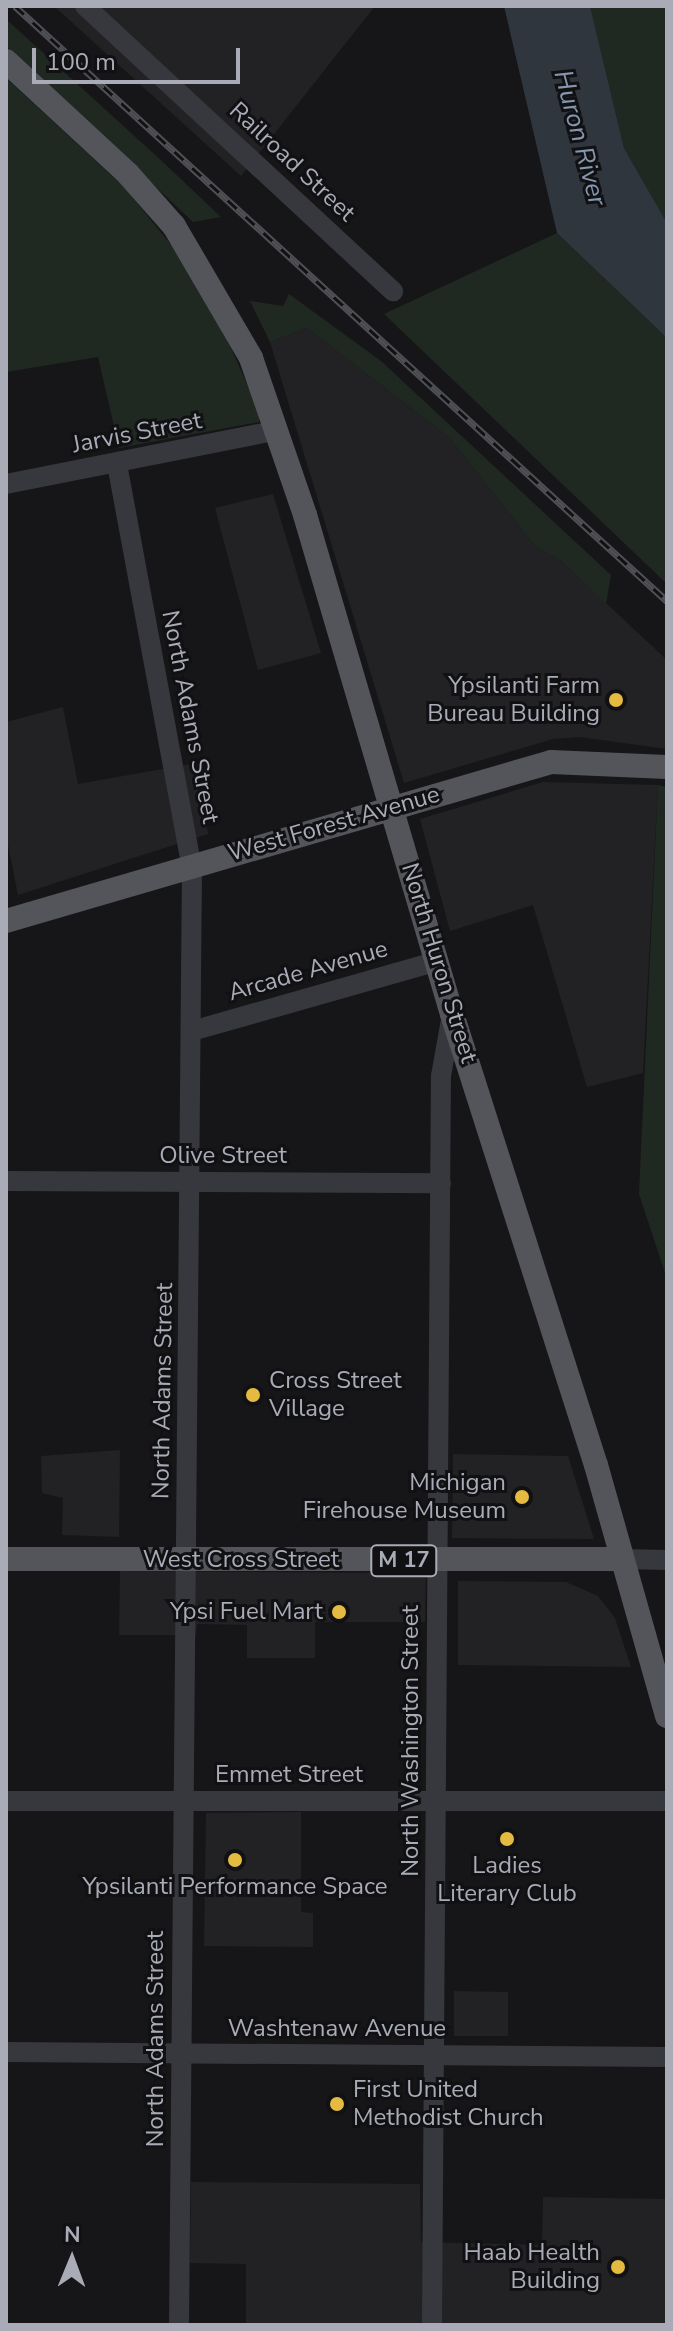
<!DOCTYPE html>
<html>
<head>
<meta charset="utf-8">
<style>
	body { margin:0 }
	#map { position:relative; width:673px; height:2331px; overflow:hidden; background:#161618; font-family:"Nunito Sans",sans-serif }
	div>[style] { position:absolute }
	.built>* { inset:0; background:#222225 }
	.green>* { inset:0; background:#202822 }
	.water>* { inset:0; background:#2f363d }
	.minor>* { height:20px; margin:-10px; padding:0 10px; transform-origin:10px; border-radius:10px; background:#37383d }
	.major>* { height:24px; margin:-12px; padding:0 12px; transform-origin:12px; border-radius:12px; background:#54555b }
	.rail>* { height:7px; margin-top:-3.5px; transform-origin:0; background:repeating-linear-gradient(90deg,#111113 0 12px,#4f5055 0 24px); box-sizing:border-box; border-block:2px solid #4f5055 }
	.dots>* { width:22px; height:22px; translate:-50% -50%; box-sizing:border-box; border:4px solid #111113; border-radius:50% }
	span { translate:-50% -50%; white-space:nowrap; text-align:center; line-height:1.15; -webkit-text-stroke:6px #111113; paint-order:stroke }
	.shield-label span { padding:2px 6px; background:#111113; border:2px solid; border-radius:6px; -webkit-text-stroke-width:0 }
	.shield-label { font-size:22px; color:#a9acb7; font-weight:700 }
	.street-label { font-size:24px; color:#a9acb7 }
	.poi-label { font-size:24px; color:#a9acb7 }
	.right { translate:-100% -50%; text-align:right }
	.left { translate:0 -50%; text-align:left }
	.water-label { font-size:26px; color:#8397af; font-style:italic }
	.frame { position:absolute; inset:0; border:8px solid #a9acb7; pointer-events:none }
	.north { position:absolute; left:32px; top:2219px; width:80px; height:80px; -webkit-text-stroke:6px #111113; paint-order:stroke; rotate:1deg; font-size:22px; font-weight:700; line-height:32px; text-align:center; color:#a9acb7 }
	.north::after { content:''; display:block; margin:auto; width:28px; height:36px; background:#a9acb7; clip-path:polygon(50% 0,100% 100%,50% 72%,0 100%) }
	.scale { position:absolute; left:32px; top:48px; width:208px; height:36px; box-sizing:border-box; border:4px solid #a9acb7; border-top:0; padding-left:10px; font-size:24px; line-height:28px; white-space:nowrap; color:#a9acb7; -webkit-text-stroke:6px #111113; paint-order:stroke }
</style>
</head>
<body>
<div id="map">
	<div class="built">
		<div style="clip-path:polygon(54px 6px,375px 6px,241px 176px)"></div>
		<div style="clip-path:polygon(307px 328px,450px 438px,535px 546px,561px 561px,667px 660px,667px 749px,580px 737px,553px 739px,404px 783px,270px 342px)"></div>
		<div style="clip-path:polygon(273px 494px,321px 653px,258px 670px,215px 508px)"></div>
		<div style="clip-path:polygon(63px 707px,78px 784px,197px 763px,208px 834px,18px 895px,6px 835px,6px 722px)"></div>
		<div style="clip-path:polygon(543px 782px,658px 785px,643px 1073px,587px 1087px,533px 905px,450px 931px,420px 819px)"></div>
		<div style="clip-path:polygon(120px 1450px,119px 1537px,62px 1535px,63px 1498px,42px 1493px,41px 1456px)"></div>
		<div style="clip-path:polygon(453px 1454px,568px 1456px,594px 1539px,452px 1538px)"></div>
		<div style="clip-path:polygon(411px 1568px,426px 1570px,425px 1622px,315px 1622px,315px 1658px,247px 1658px,247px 1625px,197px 1624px,196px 1635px,119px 1635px,120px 1571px,405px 1573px)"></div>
		<div style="clip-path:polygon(458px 1581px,566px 1582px,598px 1596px,615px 1618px,631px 1667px,458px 1665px)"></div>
		<div style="clip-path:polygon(301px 1812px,301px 1912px,313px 1913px,313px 1947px,204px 1946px,206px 1813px)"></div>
		<div style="clip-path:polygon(454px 1991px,508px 1992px,508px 2036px,454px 2036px)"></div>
		<div style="clip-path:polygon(191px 2182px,420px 2184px,421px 2242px,542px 2245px,543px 2197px,667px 2199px,667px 2325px,189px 2325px,246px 2323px,246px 2264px,190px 2263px)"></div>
	</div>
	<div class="green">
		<div style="clip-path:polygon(590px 6px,667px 6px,667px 223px,624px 148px)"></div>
		<div style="clip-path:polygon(6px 19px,164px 163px,221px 217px,193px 222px,6px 46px)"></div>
		<div style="clip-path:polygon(6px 78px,125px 188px,176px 251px,222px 328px,260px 413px,259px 422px,119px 448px,98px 357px,6px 372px)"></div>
		<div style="clip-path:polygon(557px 233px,667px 338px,667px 584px,384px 314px)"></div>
		<div style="clip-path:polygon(289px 294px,381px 361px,611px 575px,606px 604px,561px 561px,535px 546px,450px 438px,307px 328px,270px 342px,250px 301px,283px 306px)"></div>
		<div style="clip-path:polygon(658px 785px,667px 787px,667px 1279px,639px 1194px)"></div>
	</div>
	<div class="water">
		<div style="clip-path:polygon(504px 6px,590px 6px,624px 148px,667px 223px,667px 338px,557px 233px)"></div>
	</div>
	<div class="minor">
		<div style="left:85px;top:6px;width:420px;rotate:42.8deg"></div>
		<div style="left:117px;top:464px;width:410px;rotate:79.5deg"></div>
		<div style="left:192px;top:867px;width:1458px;rotate:90.51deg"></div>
		<div style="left:6px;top:484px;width:277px;rotate:-11.2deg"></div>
		<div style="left:192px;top:1031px;width:256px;rotate:-15.9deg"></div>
		<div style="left:6px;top:1181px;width:435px;rotate:0.3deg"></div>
		<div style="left:622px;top:1559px;width:45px;rotate:1.3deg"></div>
		<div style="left:6px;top:1801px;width:661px"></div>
		<div style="left:6px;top:2052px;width:661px;rotate:0.43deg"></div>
		<div style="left:432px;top:2325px;width:1249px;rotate:-89.59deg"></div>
		<div style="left:441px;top:1076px;width:63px;rotate:-79.9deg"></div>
	</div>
	<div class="major">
		<div style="left:6px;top:61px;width:166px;rotate:42.8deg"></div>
		<div style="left:128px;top:174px;width:69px;rotate:48.5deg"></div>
		<div style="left:174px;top:226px;width:153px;rotate:59.7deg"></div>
		<div style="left:251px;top:358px;width:166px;rotate:71deg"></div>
		<div style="left:305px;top:515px;width:520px;rotate:73.59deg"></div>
		<div style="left:452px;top:1014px;width:473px;rotate:72.3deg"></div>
		<div style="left:596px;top:1465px;width:261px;rotate:74.2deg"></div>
		<div style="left:6px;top:921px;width:568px;rotate:-16.26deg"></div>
		<div style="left:551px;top:762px;width:116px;rotate:2.5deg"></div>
		<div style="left:6px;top:1559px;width:616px"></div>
	</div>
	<div class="rail">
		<div style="left:15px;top:6px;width:883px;rotate:42.38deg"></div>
	</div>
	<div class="dots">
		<div style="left:616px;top:700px;background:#e5ba41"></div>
		<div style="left:253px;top:1395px;background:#e5ba41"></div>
		<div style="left:522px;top:1497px;background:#e5ba41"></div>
		<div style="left:339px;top:1612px;background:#e5ba41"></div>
		<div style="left:507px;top:1839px;background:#e5ba41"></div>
		<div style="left:235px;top:1860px;background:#e5ba41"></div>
		<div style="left:337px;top:2104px;background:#e5ba41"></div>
		<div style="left:618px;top:2267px;background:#e5ba41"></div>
	</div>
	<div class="shield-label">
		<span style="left:404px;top:1561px">M 17</span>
	</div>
	<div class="street-label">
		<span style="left:292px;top:162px;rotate:43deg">Railroad Street</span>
		<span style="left:137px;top:433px;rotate:-11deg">Jarvis Street</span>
		<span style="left:190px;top:717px;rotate:79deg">North Adams Street</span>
		<span style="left:334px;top:824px;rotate:-16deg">West Forest Avenue</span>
		<span style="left:439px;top:963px;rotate:73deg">North Huron Street</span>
		<span style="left:308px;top:971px;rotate:-16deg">Arcade Avenue</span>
		<span style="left:223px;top:1156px">Olive Street</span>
		<span style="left:163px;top:1391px;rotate:-89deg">North Adams Street</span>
		<span style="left:241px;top:1560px">West Cross Street</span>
		<span style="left:411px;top:1741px;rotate:-90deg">North Washington Street</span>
		<span style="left:289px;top:1775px">Emmet Street</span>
		<span style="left:337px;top:2029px">Washtenaw Avenue</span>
		<span style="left:156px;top:2039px;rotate:-90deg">North Adams Street</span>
	</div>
	<div class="poi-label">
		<span class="right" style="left:600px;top:700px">Ypsilanti Farm<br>Bureau Building</span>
		<span class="left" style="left:269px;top:1395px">Cross Street<br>Village</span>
		<span class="right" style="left:506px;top:1497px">Michigan<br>Firehouse Museum</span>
		<span class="right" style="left:323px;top:1612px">Ypsi Fuel Mart</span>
		<span style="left:507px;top:1880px">Ladies<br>Literary Club</span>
		<span style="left:235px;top:1887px">Ypsilanti Performance Space</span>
		<span class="left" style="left:353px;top:2104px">First United<br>Methodist Church</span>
		<span class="right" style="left:600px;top:2267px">Haab Health<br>Building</span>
	</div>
	<div class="water-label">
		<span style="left:580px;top:138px;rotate:75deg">Huron River</span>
	</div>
	<div class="frame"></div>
	<div class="north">N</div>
	<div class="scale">100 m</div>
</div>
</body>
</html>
